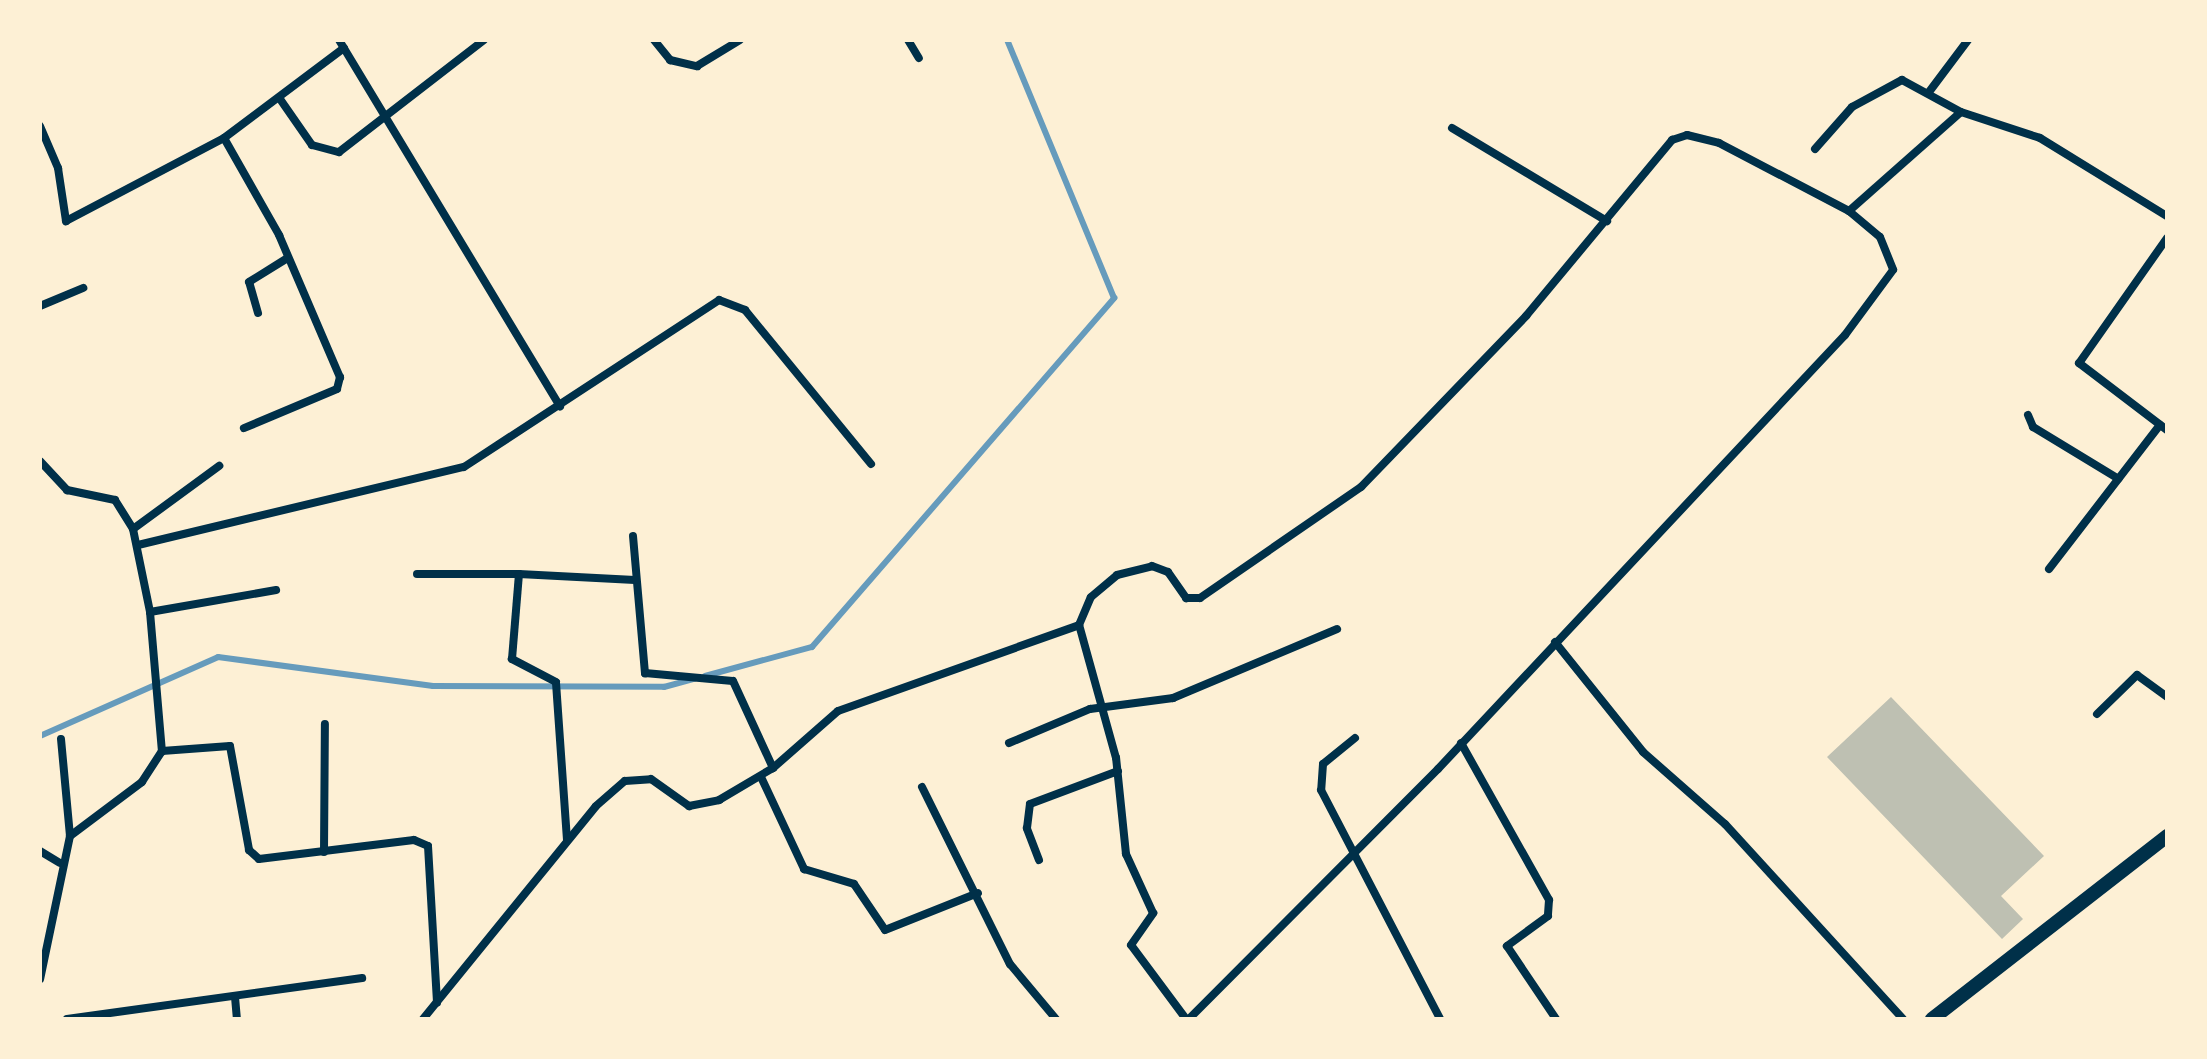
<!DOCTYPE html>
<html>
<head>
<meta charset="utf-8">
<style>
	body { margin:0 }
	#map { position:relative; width:2207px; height:1059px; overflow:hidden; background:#fdf0d5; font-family:Helvetica,sans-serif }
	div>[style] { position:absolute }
	.stream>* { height:6px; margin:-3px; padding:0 3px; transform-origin:3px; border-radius:3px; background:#669bbc }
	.building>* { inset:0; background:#bec0b2 }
	.minor>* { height:8px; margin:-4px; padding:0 4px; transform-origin:4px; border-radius:4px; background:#003049 }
	.secondary>* { height:14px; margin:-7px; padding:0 7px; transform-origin:7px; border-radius:7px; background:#003049 }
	span { translate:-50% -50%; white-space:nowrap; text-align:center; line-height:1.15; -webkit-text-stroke:8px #fdf0d5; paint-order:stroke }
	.frame { position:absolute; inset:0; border:42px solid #fdf0d5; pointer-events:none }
</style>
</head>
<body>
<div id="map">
	<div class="stream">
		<div style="left:705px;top:676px;width:111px;rotate:-15.2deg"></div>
		<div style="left:812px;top:647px;width:462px;rotate:-49.1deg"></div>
		<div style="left:1114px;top:298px;width:279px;rotate:-112.5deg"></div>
		<div style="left:40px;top:736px;width:195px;rotate:-23.9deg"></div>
		<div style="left:218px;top:657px;width:217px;rotate:7.7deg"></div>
		<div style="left:433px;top:686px;width:231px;rotate:0.2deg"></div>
		<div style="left:664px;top:687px;width:31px;rotate:-15deg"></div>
	</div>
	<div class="building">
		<div style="clip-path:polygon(1891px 697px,2044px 856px,2001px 896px,2023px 919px,2002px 939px,1827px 757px)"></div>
	</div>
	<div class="minor">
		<div style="left:339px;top:40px;width:428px;rotate:58.9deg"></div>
		<div style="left:654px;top:40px;width:26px;rotate:51deg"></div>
		<div style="left:670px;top:60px;width:28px;rotate:13deg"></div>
		<div style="left:697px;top:66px;width:50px;rotate:-31.2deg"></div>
		<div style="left:908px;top:40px;width:21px;rotate:59deg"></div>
		<div style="left:1929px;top:92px;width:65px;rotate:-53.1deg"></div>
		<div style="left:280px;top:99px;width:56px;rotate:55.2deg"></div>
		<div style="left:312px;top:145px;width:28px;rotate:15deg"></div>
		<div style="left:339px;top:152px;width:183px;rotate:-37.7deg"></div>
		<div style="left:40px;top:126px;width:46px;rotate:66.8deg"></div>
		<div style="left:58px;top:168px;width:54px;rotate:81.4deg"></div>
		<div style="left:66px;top:221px;width:178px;rotate:-27.7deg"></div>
		<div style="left:224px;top:138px;width:112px;rotate:60.4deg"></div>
		<div style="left:279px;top:235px;width:155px;rotate:66.8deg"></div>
		<div style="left:340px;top:377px;width:12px;rotate:104deg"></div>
		<div style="left:337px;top:389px;width:101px;rotate:157.2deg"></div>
		<div style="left:1452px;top:128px;width:181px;rotate:31deg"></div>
		<div style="left:224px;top:138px;width:150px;rotate:-36.9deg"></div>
		<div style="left:1815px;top:149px;width:56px;rotate:-48.6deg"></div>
		<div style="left:1852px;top:107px;width:57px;rotate:-28.4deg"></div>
		<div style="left:1902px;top:80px;width:67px;rotate:28.5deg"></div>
		<div style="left:1849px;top:211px;width:149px;rotate:-41.5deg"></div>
		<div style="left:1961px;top:112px;width:83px;rotate:18.2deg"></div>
		<div style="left:2040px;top:138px;width:149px;rotate:31.6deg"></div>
		<div style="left:2167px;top:238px;width:153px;rotate:125.1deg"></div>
		<div style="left:2079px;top:363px;width:111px;rotate:37.3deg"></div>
		<div style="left:40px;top:306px;width:47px;rotate:-22.7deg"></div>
		<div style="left:258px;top:313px;width:32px;rotate:-106deg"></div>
		<div style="left:249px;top:282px;width:44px;rotate:-31.9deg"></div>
		<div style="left:2028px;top:415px;width:13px;rotate:67deg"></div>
		<div style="left:2033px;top:427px;width:100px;rotate:31.2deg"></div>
		<div style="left:40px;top:461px;width:40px;rotate:47deg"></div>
		<div style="left:67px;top:490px;width:49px;rotate:11.8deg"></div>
		<div style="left:115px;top:500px;width:34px;rotate:58deg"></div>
		<div style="left:133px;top:529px;width:85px;rotate:78.4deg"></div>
		<div style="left:150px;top:612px;width:140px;rotate:85.1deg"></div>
		<div style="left:162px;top:751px;width:37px;rotate:123deg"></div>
		<div style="left:142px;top:782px;width:90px;rotate:143.1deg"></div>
		<div style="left:70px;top:836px;width:146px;rotate:101.8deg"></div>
		<div style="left:133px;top:529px;width:107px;rotate:-36.2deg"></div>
		<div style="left:633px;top:536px;width:138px;rotate:85deg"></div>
		<div style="left:645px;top:673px;width:88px;rotate:5.2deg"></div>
		<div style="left:733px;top:681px;width:96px;rotate:65.3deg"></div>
		<div style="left:138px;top:545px;width:335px;rotate:-13.5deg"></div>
		<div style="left:464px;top:467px;width:305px;rotate:-33.2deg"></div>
		<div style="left:719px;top:300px;width:28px;rotate:21deg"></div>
		<div style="left:745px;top:310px;width:199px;rotate:50.7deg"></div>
		<div style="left:2049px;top:569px;width:182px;rotate:-52.4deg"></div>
		<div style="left:417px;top:574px;width:102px"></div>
		<div style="left:150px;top:612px;width:128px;rotate:-9.9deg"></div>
		<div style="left:1555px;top:642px;width:141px;rotate:51.3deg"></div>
		<div style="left:1643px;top:752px;width:109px;rotate:41.3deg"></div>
		<div style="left:1725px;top:824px;width:264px;rotate:47.6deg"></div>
		<div style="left:2097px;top:714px;width:56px;rotate:-44.3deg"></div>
		<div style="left:2137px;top:675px;width:37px;rotate:36deg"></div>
		<div style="left:1355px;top:738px;width:41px;rotate:140.9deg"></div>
		<div style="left:1323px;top:764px;width:26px;rotate:94deg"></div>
		<div style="left:1321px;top:790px;width:258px;rotate:62.5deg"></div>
		<div style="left:61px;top:739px;width:97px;rotate:84.7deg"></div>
		<div style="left:1009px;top:743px;width:88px;rotate:-22.8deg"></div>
		<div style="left:1090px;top:709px;width:84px;rotate:-7.5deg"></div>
		<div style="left:1173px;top:698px;width:178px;rotate:-22.8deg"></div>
		<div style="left:1461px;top:743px;width:180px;rotate:60.7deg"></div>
		<div style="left:1549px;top:900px;width:16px;rotate:94deg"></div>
		<div style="left:1548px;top:916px;width:51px;rotate:143.8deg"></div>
		<div style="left:1507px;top:946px;width:88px;rotate:56.1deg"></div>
		<div style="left:162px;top:751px;width:68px;rotate:-4.2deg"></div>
		<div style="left:230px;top:746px;width:106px;rotate:79.6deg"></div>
		<div style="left:249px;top:850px;width:13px;rotate:42deg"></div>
		<div style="left:259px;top:859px;width:156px;rotate:-7deg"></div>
		<div style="left:414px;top:840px;width:15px;rotate:23deg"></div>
		<div style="left:428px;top:846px;width:157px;rotate:86.7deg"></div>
		<div style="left:761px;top:777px;width:102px;rotate:64.9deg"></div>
		<div style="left:804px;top:869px;width:52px;rotate:16.7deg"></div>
		<div style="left:854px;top:884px;width:55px;rotate:56deg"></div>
		<div style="left:885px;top:930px;width:100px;rotate:-21.7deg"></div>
		<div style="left:922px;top:787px;width:198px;rotate:63.6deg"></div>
		<div style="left:1010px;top:964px;width:72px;rotate:50.1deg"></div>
		<div style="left:567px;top:840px;width:158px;rotate:-94deg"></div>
		<div style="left:556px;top:682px;width:50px;rotate:-152.4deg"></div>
		<div style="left:512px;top:659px;width:85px;rotate:-85.3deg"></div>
		<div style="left:519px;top:574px;width:116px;rotate:3deg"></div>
		<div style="left:40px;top:851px;width:23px;rotate:31deg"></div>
		<div style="left:324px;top:852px;width:128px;rotate:-89.6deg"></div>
		<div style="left:1039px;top:860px;width:34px;rotate:-111deg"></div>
		<div style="left:1027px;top:828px;width:24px;rotate:-83deg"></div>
		<div style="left:1030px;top:804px;width:94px;rotate:-20.6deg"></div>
		<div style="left:235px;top:997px;width:22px;rotate:85deg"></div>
		<div style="left:67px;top:1019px;width:298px;rotate:-7.9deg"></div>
		<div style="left:423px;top:1019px;width:274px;rotate:-50.9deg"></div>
		<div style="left:596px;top:806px;width:38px;rotate:-41deg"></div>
		<div style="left:625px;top:781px;width:26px;rotate:-4deg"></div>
		<div style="left:651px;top:779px;width:47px;rotate:35.4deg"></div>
		<div style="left:689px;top:806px;width:31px;rotate:-11deg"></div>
		<div style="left:719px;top:800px;width:63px;rotate:-30.7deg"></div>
		<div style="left:773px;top:768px;width:86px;rotate:-41.2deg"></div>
		<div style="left:838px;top:711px;width:256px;rotate:-19.6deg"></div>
		<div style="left:1186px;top:1019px;width:92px;rotate:-126.6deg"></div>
		<div style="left:1131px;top:945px;width:39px;rotate:-55deg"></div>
		<div style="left:1153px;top:913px;width:65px;rotate:-114.6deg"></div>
		<div style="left:1126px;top:854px;width:97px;rotate:-95.9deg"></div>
		<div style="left:1116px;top:758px;width:138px;rotate:-105.5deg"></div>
		<div style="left:1079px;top:625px;width:30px;rotate:-67deg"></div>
		<div style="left:1091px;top:597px;width:34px;rotate:-40deg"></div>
		<div style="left:1117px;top:575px;width:36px;rotate:-14deg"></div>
		<div style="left:1152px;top:566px;width:17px;rotate:21deg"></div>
		<div style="left:1168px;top:572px;width:32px;rotate:55deg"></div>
		<div style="left:1186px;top:598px;width:14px"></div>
		<div style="left:1200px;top:598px;width:196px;rotate:-34.6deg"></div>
		<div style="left:1361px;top:487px;width:238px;rotate:-46deg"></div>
		<div style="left:1526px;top:316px;width:229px;rotate:-50.3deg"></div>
		<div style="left:1672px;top:140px;width:16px;rotate:-18deg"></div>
		<div style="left:1687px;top:135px;width:33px;rotate:14deg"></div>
		<div style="left:1719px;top:143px;width:147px;rotate:27.6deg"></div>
		<div style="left:1849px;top:211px;width:40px;rotate:40deg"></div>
		<div style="left:1880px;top:237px;width:35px;rotate:68deg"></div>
		<div style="left:1893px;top:270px;width:81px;rotate:126.4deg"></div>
		<div style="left:1845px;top:335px;width:595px;rotate:133.16deg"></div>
		<div style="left:1438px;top:769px;width:353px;rotate:134.9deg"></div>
	</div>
	<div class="secondary">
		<div style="left:1932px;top:1019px;width:298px;rotate:-37.9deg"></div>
	</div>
	<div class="frame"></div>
</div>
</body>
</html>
